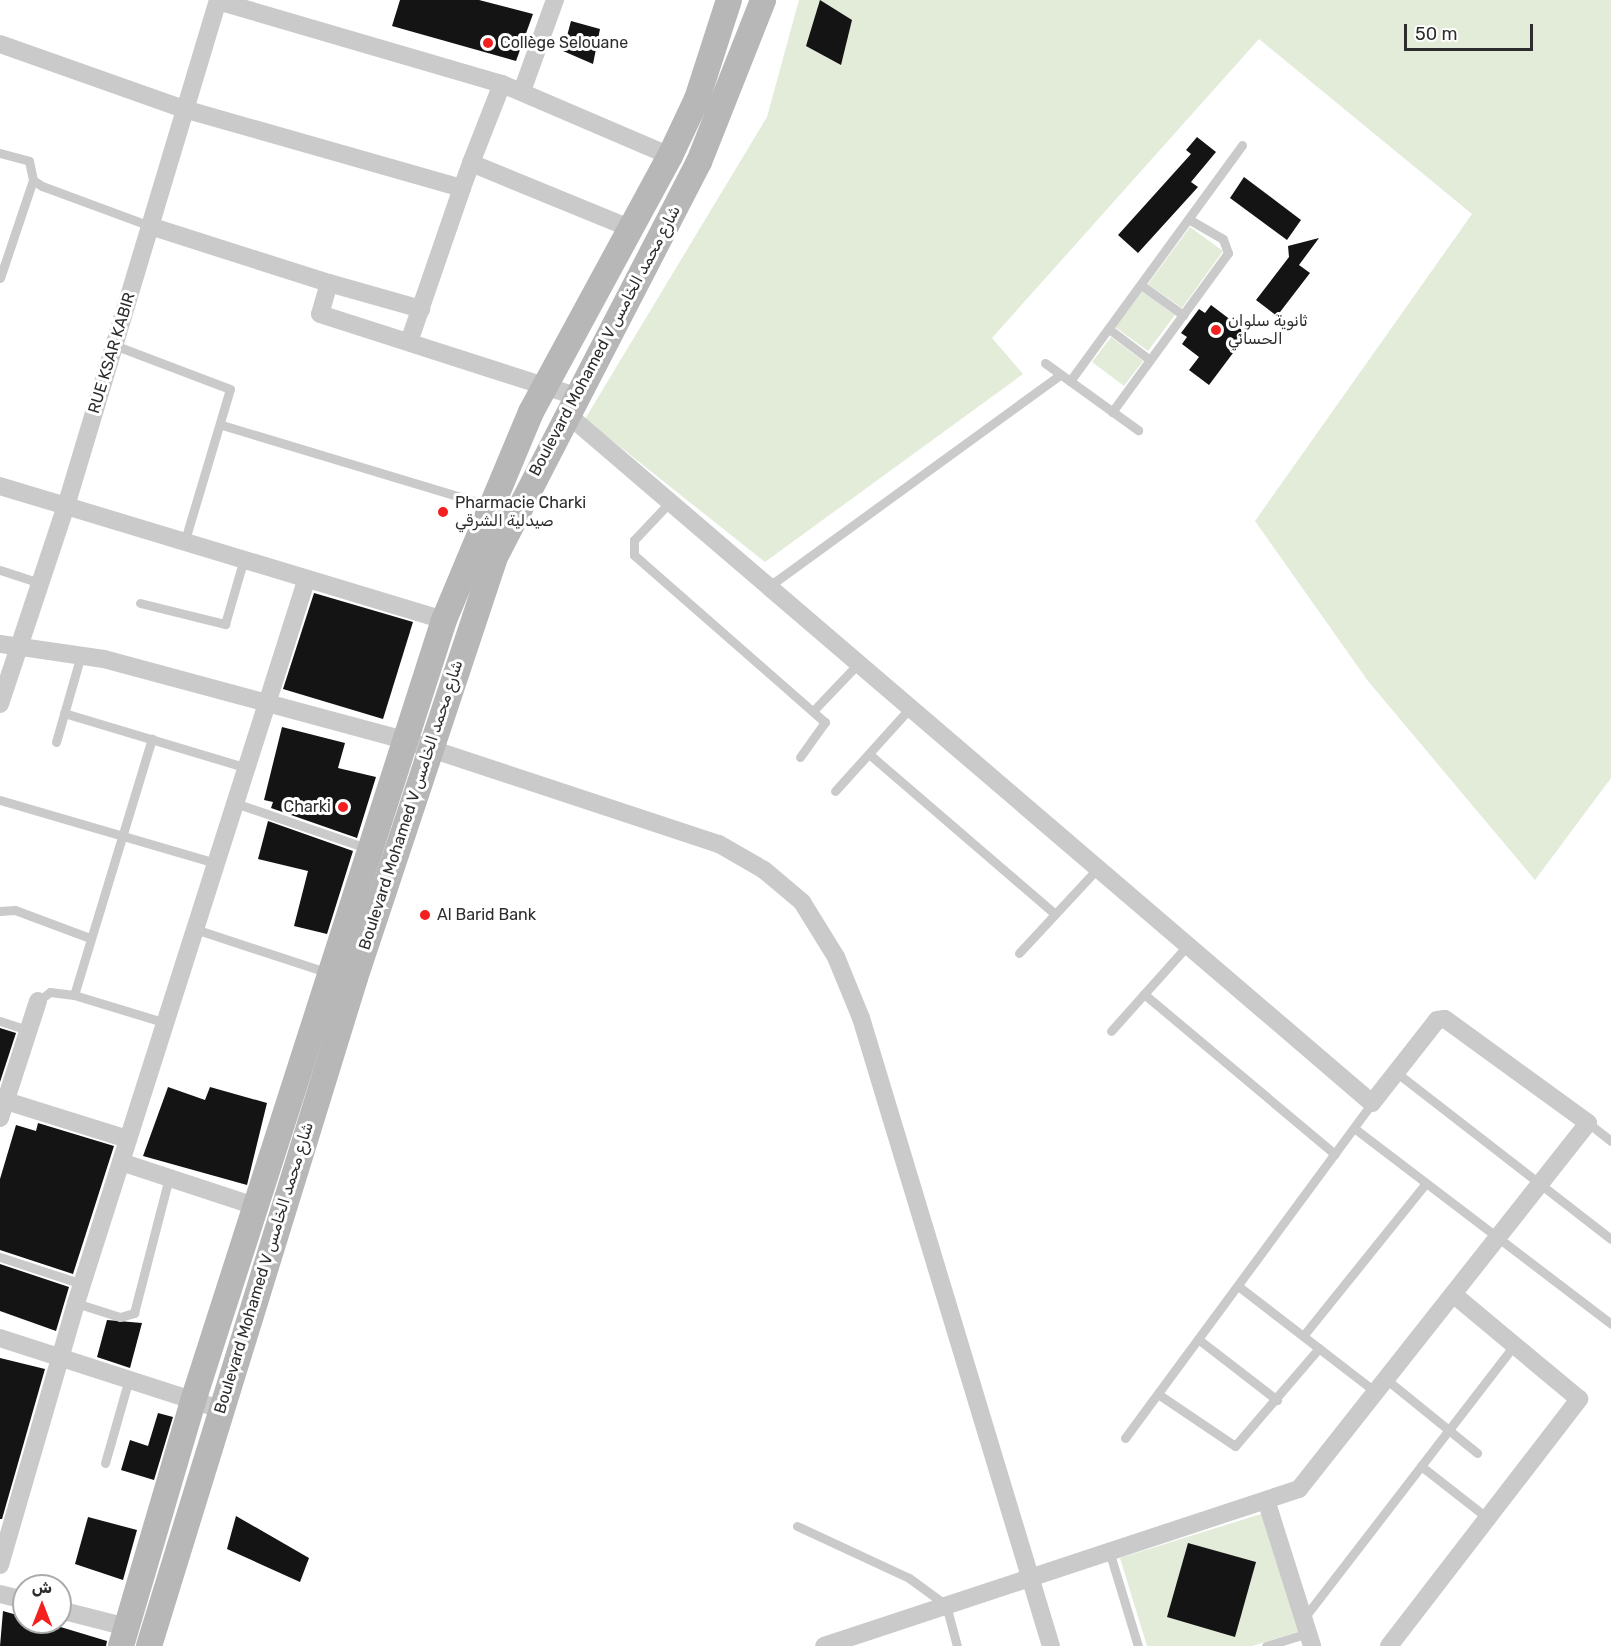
<!DOCTYPE html>
<html>
<head>
<meta charset="utf-8">
<style>
	body { margin:0 }
	#map { position:relative; width:1611px; height:1646px; overflow:hidden; background:#fff; font-family:Rubik,Cairo,sans-serif }
	div>[style] { position:absolute }
	.green>* { inset:0; background:#e2ecd9 }
	.building>* { inset:0; background:#141414 }
	.lane>* { height:9px; margin:-4.5px; padding:0 4.5px; transform-origin:4.5px; border-radius:4.5px; background:#cacaca }
	.street>* { height:18px; margin:-9px; padding:0 9px; transform-origin:9px; border-radius:9px; background:#cacaca }
	.secondary>* { height:26px; margin:-13px; padding:0 13px; transform-origin:13px; border-radius:13px; background:#b7b7b7 }
	.dots>* { width:16px; height:16px; translate:-50% -50%; box-sizing:border-box; border:3px solid #fff; border-radius:50% }
	span { translate:-50% -50%; white-space:nowrap; text-align:center; line-height:1.15; -webkit-text-stroke:6px #fff; paint-order:stroke }
	.poi-label { font-size:16px; color:#2d2d2d }
	.left { translate:0 -50%; text-align:left }
	.right { translate:-100% -50%; text-align:right }
	.street-label { font-size:16px; color:#2d2d2d }
	.north { position:absolute; left:12px; top:1574px; width:60px; height:60px; box-sizing:border-box; background:#fff; border:2px solid #ababab; border-radius:50%; rotate:0deg; font-size:16px; font-weight:700; line-height:24px; text-align:center; color:#2d2d2d }
	.north::after { content:''; display:block; margin:auto; width:21px; height:27px; background:#f41f1f; clip-path:polygon(50% 0,100% 100%,50% 72%,0 100%) }
	.scale { position:absolute; left:1404px; top:24px; width:129px; height:27px; box-sizing:border-box; border:3px solid #2d2d2d; border-top:0; padding-left:8px; font-size:18px; line-height:21px; white-space:nowrap; color:#2d2d2d; -webkit-text-stroke:4px #fff; paint-order:stroke }
</style>
</head>
<body>
<div id="map">
	<div class="green">
		<div style="clip-path:polygon(799px 0,1611px 0,1611px 778px,1535px 880px,1368px 681px,1255px 521px,1472px 214px,1259px 39px,992px 338px,1023px 374px,765px 562px,585px 419px,767px 117px)"></div>
		<div style="clip-path:polygon(1190px 227px,1223px 251px,1182px 308px,1148px 284px)"></div>
		<div style="clip-path:polygon(1141px 291px,1175px 315px,1148px 351px,1115px 327px)"></div>
		<div style="clip-path:polygon(1111px 337px,1143px 361px,1124px 386px,1092px 362px)"></div>
		<div style="clip-path:polygon(1264px 1513px,1301px 1631px,1252px 1646px,1147px 1646px,1120px 1558px)"></div>
	</div>
	<div class="building">
		<div style="clip-path:polygon(400px 0,479px 0,533px 14px,516px 61px,392px 26px)"></div>
		<div style="clip-path:polygon(820px 0,852px 20px,841px 65px,806px 46px)"></div>
		<div style="clip-path:polygon(571px 21px,600px 29px,593px 64px,563px 51px)"></div>
		<div style="clip-path:polygon(1197px 137px,1216px 152px,1191px 182px,1198px 187px,1138px 253px,1118px 235px,1191px 154px,1186px 150px)"></div>
		<div style="clip-path:polygon(1244px 177px,1301px 220px,1287px 240px,1230px 198px)"></div>
		<div style="clip-path:polygon(1319px 238px,1299px 265px,1310px 273px,1277px 316px,1256px 300px,1289px 257px,1288px 246px)"></div>
		<div style="clip-path:polygon(1211px 305px,1248px 333px,1209px 385px,1189px 370px,1199px 357px,1182px 344px,1187px 337px,1181px 333px,1199px 309px,1205px 313px)"></div>
		<div style="clip-path:polygon(314px 593px,413px 622px,383px 719px,283px 689px)"></div>
		<div style="clip-path:polygon(282px 727px,345px 743px,338px 768px,376px 777px,357px 838px,271px 808px,273px 802px,264px 800px)"></div>
		<div style="clip-path:polygon(268px 821px,353px 851px,327px 934px,294px 926px,308px 871px,258px 859px)"></div>
		<div style="clip-path:polygon(0 1028px,16px 1033px,0 1082px)"></div>
		<div style="clip-path:polygon(168px 1087px,205px 1100px,210px 1087px,267px 1103px,247px 1185px,143px 1156px)"></div>
		<div style="clip-path:polygon(38px 1123px,114px 1146px,73px 1274px,0 1250px,0 1179px,16px 1125px,36px 1131px)"></div>
		<div style="clip-path:polygon(0 1264px,69px 1287px,56px 1331px,0 1311px)"></div>
		<div style="clip-path:polygon(107px 1320px,142px 1323px,130px 1368px,97px 1357px)"></div>
		<div style="clip-path:polygon(0 1358px,45px 1369px,2px 1519px,0 1519px)"></div>
		<div style="clip-path:polygon(158px 1413px,173px 1417px,154px 1480px,121px 1470px,130px 1440px,148px 1446px)"></div>
		<div style="clip-path:polygon(236px 1516px,309px 1558px,300px 1582px,227px 1549px)"></div>
		<div style="clip-path:polygon(88px 1517px,137px 1530px,123px 1580px,75px 1564px)"></div>
		<div style="clip-path:polygon(1188px 1543px,1256px 1562px,1235px 1637px,1167px 1617px)"></div>
		<div style="clip-path:polygon(3px 1611px,24px 1617px,24px 1622px,44px 1622px,107px 1641px,106px 1646px,0 1646px)"></div>
	</div>
	<div class="lane">
		<div style="left:0;top:153px;width:30px;rotate:15deg"></div>
		<div style="left:29px;top:161px;width:19px;rotate:78deg"></div>
		<div style="left:33px;top:180px;width:11px;rotate:34deg"></div>
		<div style="left:42px;top:186px;width:115px;rotate:20.3deg"></div>
		<div style="left:0;top:278px;width:103px;rotate:-71.4deg"></div>
		<div style="left:1141px;top:285px;width:52px;rotate:35.5deg"></div>
		<div style="left:1109px;top:329px;width:51px;rotate:37.1deg"></div>
		<div style="left:114px;top:345px;width:124px;rotate:20.8deg"></div>
		<div style="left:230px;top:389px;width:161px;rotate:106.6deg"></div>
		<div style="left:1045px;top:363px;width:115px;rotate:35.8deg"></div>
		<div style="left:1070px;top:381px;width:292px;rotate:-53.9deg"></div>
		<div style="left:1112px;top:412px;width:197px;rotate:-53.9deg"></div>
		<div style="left:1228px;top:253px;width:15px;rotate:-110deg"></div>
		<div style="left:1223px;top:239px;width:39px;rotate:-150deg"></div>
		<div style="left:222px;top:425px;width:280px;rotate:16.8deg"></div>
		<div style="left:669px;top:503px;width:51px;rotate:133.4deg"></div>
		<div style="left:634px;top:540px;width:15px;rotate:90deg"></div>
		<div style="left:634px;top:555px;width:254px;rotate:41.2deg"></div>
		<div style="left:825px;top:722px;width:43px;rotate:125.5deg"></div>
		<div style="left:0;top:570px;width:42px;rotate:18deg"></div>
		<div style="left:768px;top:587px;width:361px;rotate:-36deg"></div>
		<div style="left:140px;top:603px;width:88px;rotate:13.9deg"></div>
		<div style="left:225px;top:624px;width:65px;rotate:-73.8deg"></div>
		<div style="left:813px;top:711px;width:64px;rotate:-46.3deg"></div>
		<div style="left:64px;top:713px;width:191px;rotate:16.7deg"></div>
		<div style="left:56px;top:742px;width:91px;rotate:-74deg"></div>
		<div style="left:869px;top:754px;width:245px;rotate:40.7deg"></div>
		<div style="left:835px;top:791px;width:110px;rotate:-47.9deg"></div>
		<div style="left:0;top:800px;width:225px;rotate:16.3deg"></div>
		<div style="left:235px;top:803px;width:142px;rotate:18.9deg"></div>
		<div style="left:0;top:911px;width:15px;rotate:-4deg"></div>
		<div style="left:15px;top:910px;width:80px;rotate:20.5deg"></div>
		<div style="left:195px;top:929px;width:141px;rotate:18.2deg"></div>
		<div style="left:1019px;top:953px;width:115px;rotate:-47.1deg"></div>
		<div style="left:1144px;top:994px;width:249px;rotate:40deg"></div>
		<div style="left:74px;top:995px;width:268px;rotate:-73.1deg"></div>
		<div style="left:38px;top:1001px;width:15px;rotate:-37deg"></div>
		<div style="left:50px;top:992px;width:24px;rotate:7deg"></div>
		<div style="left:74px;top:995px;width:96px;rotate:16.9deg"></div>
		<div style="left:0;top:1021px;width:29px;rotate:18deg"></div>
		<div style="left:1111px;top:1031px;width:114px;rotate:-48.2deg"></div>
		<div style="left:1397px;top:1073px;width:271px;rotate:37.8deg"></div>
		<div style="left:1588px;top:1123px;width:29px;rotate:38deg"></div>
		<div style="left:1354px;top:1128px;width:323px;rotate:37.3deg"></div>
		<div style="left:0;top:1257px;width:86px;rotate:18.2deg"></div>
		<div style="left:1238px;top:1286px;width:175px;rotate:37.6deg"></div>
		<div style="left:76px;top:1303px;width:46px;rotate:17.7deg"></div>
		<div style="left:120px;top:1317px;width:15px;rotate:-16deg"></div>
		<div style="left:134px;top:1313px;width:139px;rotate:-75.5deg"></div>
		<div style="left:1303px;top:1336px;width:196px;rotate:-51.2deg"></div>
		<div style="left:1198px;top:1339px;width:100px;rotate:37.7deg"></div>
		<div style="left:1387px;top:1380px;width:116px;rotate:39deg"></div>
		<div style="left:1158px;top:1394px;width:93px;rotate:34deg"></div>
		<div style="left:1235px;top:1446px;width:129px;rotate:-49.4deg"></div>
		<div style="left:1125px;top:1438px;width:416px;rotate:-53.6deg"></div>
		<div style="left:105px;top:1463px;width:84px;rotate:-74.1deg"></div>
		<div style="left:1421px;top:1466px;width:88px;rotate:38deg"></div>
		<div style="left:797px;top:1526px;width:123px;rotate:24.9deg"></div>
		<div style="left:909px;top:1578px;width:46px;rotate:36.1deg"></div>
		<div style="left:946px;top:1605px;width:42px;rotate:75deg"></div>
		<div style="left:1110px;top:1554px;width:96px;rotate:73.1deg"></div>
		<div style="left:1304px;top:1618px;width:344px;rotate:-52.4deg"></div>
		<div style="left:1266px;top:1646px;width:44px;rotate:-17.2deg"></div>
	</div>
	<div class="street">
		<div style="left:218px;top:1px;width:296px;rotate:16.3deg"></div>
		<div style="left:502px;top:84px;width:183px;rotate:23.2deg"></div>
		<div style="left:0;top:44px;width:195px;rotate:19.5deg"></div>
		<div style="left:184px;top:109px;width:289px;rotate:15.9deg"></div>
		<div style="left:462px;top:188px;width:160px;rotate:109deg"></div>
		<div style="left:522px;top:91px;width:97px;rotate:-70.1deg"></div>
		<div style="left:471px;top:163px;width:85px;rotate:-68.6deg"></div>
		<div style="left:462px;top:188px;width:27px;rotate:-70deg"></div>
		<div style="left:471px;top:163px;width:174px;rotate:22.3deg"></div>
		<div style="left:150px;top:226px;width:188px;rotate:17.7deg"></div>
		<div style="left:329px;top:283px;width:32px;rotate:106deg"></div>
		<div style="left:320px;top:314px;width:268px;rotate:17.8deg"></div>
		<div style="left:329px;top:283px;width:96px;rotate:15.8deg"></div>
		<div style="left:566px;top:413px;width:1061px;rotate:40.57deg"></div>
		<div style="left:1372px;top:1103px;width:105px;rotate:-51.9deg"></div>
		<div style="left:1437px;top:1020px;width:8px;rotate:-7deg"></div>
		<div style="left:1445px;top:1019px;width:177px;rotate:36deg"></div>
		<div style="left:1588px;top:1123px;width:466px;rotate:128.3deg"></div>
		<div style="left:1299px;top:1489px;width:500px;rotate:161.71deg"></div>
		<div style="left:0;top:486px;width:464px;rotate:16.8deg"></div>
		<div style="left:0;top:644px;width:105px;rotate:8.2deg"></div>
		<div style="left:104px;top:659px;width:311px;rotate:15.1deg"></div>
		<div style="left:404px;top:740px;width:332px;rotate:18.3deg"></div>
		<div style="left:719px;top:844px;width:52px;rotate:30deg"></div>
		<div style="left:764px;top:870px;width:50px;rotate:40.1deg"></div>
		<div style="left:802px;top:902px;width:65px;rotate:58.3deg"></div>
		<div style="left:836px;top:957px;width:66px;rotate:67.7deg"></div>
		<div style="left:861px;top:1018px;width:656px;rotate:73.17deg"></div>
		<div style="left:0;top:704px;width:209px;rotate:-71.6deg"></div>
		<div style="left:66px;top:506px;width:528px;rotate:-73.28deg"></div>
		<div style="left:0;top:1099px;width:134px;rotate:17.4deg"></div>
		<div style="left:0;top:1118px;width:123px;rotate:-72deg"></div>
		<div style="left:121px;top:1162px;width:141px;rotate:18.2deg"></div>
		<div style="left:0;top:1338px;width:231px;rotate:17.9deg"></div>
		<div style="left:1267px;top:1503px;width:150px;rotate:72.5deg"></div>
		<div style="left:0;top:1565px;width:273px;rotate:-73.8deg"></div>
		<div style="left:76px;top:1303px;width:758px;rotate:-72.33deg"></div>
		<div style="left:0;top:1594px;width:25px;rotate:14deg"></div>
		<div style="left:60px;top:1610px;width:69px;rotate:14.2deg"></div>
		<div style="left:1389px;top:1646px;width:312px;rotate:-52.4deg"></div>
		<div style="left:1579px;top:1399px;width:163px;rotate:-140.2deg"></div>
	</div>
	<div class="secondary">
		<div style="left:121px;top:1646px;width:255px;rotate:-73.6deg"></div>
		<div style="left:193px;top:1401px;width:820px;rotate:-72.18deg"></div>
		<div style="left:444px;top:620px;width:225px;rotate:-67.3deg"></div>
		<div style="left:531px;top:412px;width:291px;rotate:-61.5deg"></div>
		<div style="left:670px;top:156px;width:63px;rotate:-64.7deg"></div>
		<div style="left:697px;top:99px;width:104px;rotate:-72.1deg"></div>
		<div style="left:149px;top:1646px;width:699px;rotate:-72.86deg"></div>
		<div style="left:355px;top:978px;width:441px;rotate:-71.6deg"></div>
		<div style="left:494px;top:559px;width:447px;rotate:-62.7deg"></div>
		<div style="left:699px;top:162px;width:174px;rotate:-68.4deg"></div>
	</div>
	<div class="dots">
		<div style="left:488px;top:43px;background:#f41f1f"></div>
		<div style="left:1216px;top:330px;background:#f41f1f"></div>
		<div style="left:443px;top:512px;background:#f41f1f"></div>
		<div style="left:343px;top:807px;background:#f41f1f"></div>
		<div style="left:425px;top:915px;background:#f41f1f"></div>
	</div>
	<div class="poi-label">
		<span class="left" style="left:500px;top:43px">Collège Selouane</span>
		<span class="left" style="left:1228px;top:330px">ثانوية سلوان<br>الحساني</span>
		<span class="left" style="left:455px;top:512px">Pharmacie Charki<br>صيدلية الشرقي</span>
		<span class="right" style="left:331px;top:807px">Charki</span>
		<span class="left" style="left:437px;top:915px">Al Barid Bank</span>
	</div>
	<div class="street-label">
		<span style="left:605px;top:341px;rotate:-62deg">Boulevard Mohamed V شارع محمد الخامس</span>
		<span style="left:112px;top:353px;rotate:-73deg">RUE KSAR KABIR</span>
		<span style="left:411px;top:805px;rotate:-72deg">Boulevard Mohamed V شارع محمد الخامس</span>
		<span style="left:264px;top:1268px;rotate:-73deg">Boulevard Mohamed V شارع محمد الخامس</span>
	</div>
	<div class="north">ش</div>
	<div class="scale">50 m</div>
</div>
</body>
</html>
